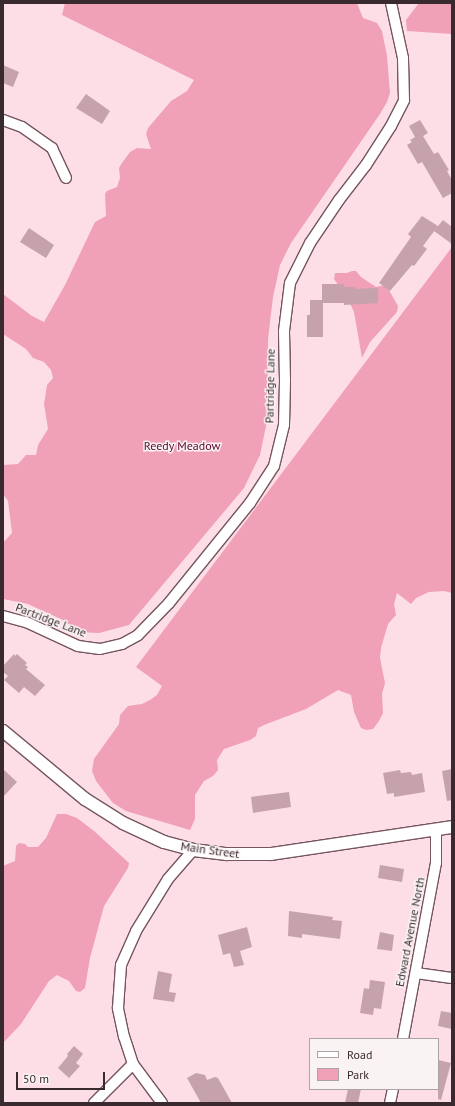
<!DOCTYPE html>
<html>
<head>
<meta charset="utf-8">
<style>
	body { margin:0 }
	#map { position:relative; width:455px; height:1106px; overflow:hidden; background:#fddee6; font-family:"PT Sans",sans-serif }
	div>[style] { position:absolute }
	.green>* { inset:0; background:#f0a0b7 }
	.building>* { inset:0; background:#c6a2ac }
	.roads { filter:drop-shadow(1px 0 #75555e) drop-shadow(-1px 0 #75555e) drop-shadow(0 1px #75555e) drop-shadow(0 -1px #75555e) }
	.minor>* { height:10px; margin:-5px; padding:0 5px; transform-origin:5px; border-radius:5px; background:#fff }
	.tertiary>* { height:12px; margin:-6px; padding:0 6px; transform-origin:6px; border-radius:6px; background:#fff }
	span { translate:-50% -50%; white-space:nowrap; text-align:center; line-height:1.15; -webkit-text-stroke:3px #faf3f4; paint-order:stroke }
	.street-label { font-size:12px; color:#382a2e }
	.park-label { font-size:12px; color:#59052c }
	.frame { position:absolute; inset:0; border:4px solid #382a2e; pointer-events:none }
	.legend { position:absolute; left:309px; top:1038px; width:130px; height:52px; box-sizing:border-box; background:#faf3f4; border:1px solid #aca3a5; margin:0; padding:5px 7px; list-style:none; font-size:12px; color:#382a2e }
	.legend li { display:flex; align-items:center; gap:8px; height:20px }
	.legend b { width:20px; border:1px solid #aca3a5 }
	.scale { position:absolute; left:16px; top:1072px; width:89px; height:18px; box-sizing:border-box; border:2px solid #382a2e; border-top:0; padding-left:5px; font-size:12px; line-height:14px; white-space:nowrap; color:#382a2e; -webkit-text-stroke:3px #faf3f4; paint-order:stroke }
</style>
</head>
<body>
<div id="map">
	<div class="green">
		<div style="clip-path:polygon(65px 3px,357px 3px,363px 18px,377px 23px,382px 31px,387px 56px,390px 93px,387px 102px,380px 114px,291px 243px,280px 265px,273px 297px,268px 339px,267px 421px,260px 455px,244px 488px,129px 625px,99px 633px,77px 632px,65px 621px,28px 604px,3px 599px,3px 543px,12px 533px,8px 501px,3px 494px,3px 465px,18px 464px,26px 455px,36px 455px,38px 445px,48px 429px,44px 404px,47px 385px,53px 378px,51px 370px,44px 362px,33px 358px,26px 349px,3px 334px,3px 294px,32px 316px,44px 322px,65px 285px,95px 222px,106px 216px,105px 194px,107px 191px,117px 187px,120px 178px,119px 168px,122px 163px,130px 152px,137px 148px,151px 149px,146px 134px,148px 128px,171px 101px,187px 91px,194px 80px,62px 15px)"></div>
		<div style="clip-path:polygon(419px 3px,452px 3px,452px 34px,407px 31px,406px 20px)"></div>
		<div style="clip-path:polygon(452px 247px,452px 593px,444px 591px,429px 592px,416px 598px,411px 604px,397px 593px,394px 604px,396px 615px,388px 624px,381px 648px,380px 658px,385px 683px,382px 694px,383px 713px,379px 721px,373px 729px,366px 730px,361px 728px,354px 712px,351px 695px,338px 690px,306px 709px,264px 725px,258px 728px,256px 736px,250px 740px,224px 749px,217px 760px,218px 770px,213px 776px,204px 781px,195px 795px,195px 819px,190px 830px,126px 811px,113px 803px,96px 781px,92px 771px,94px 759px,119px 724px,120px 715px,128px 706px,142px 704px,150px 700px,157px 695px,162px 686px,136px 667px)"></div>
		<div style="clip-path:polygon(352px 271px,356px 271px,361px 277px,376px 287px,386px 285px,398px 306px,397px 312px,370px 342px,362px 358px,354px 312px,348px 299px,334px 279px,335px 273px,347px 273px)"></div>
		<div style="clip-path:polygon(57px 814px,66px 814px,77px 818px,94px 831px,129px 863px,128px 868px,104px 906px,90px 958px,85px 988px,80px 992px,76px 991px,69px 981px,57px 975px,49px 981px,21px 1024px,3px 1043px,3px 866px,15px 861px,16px 846px,19px 843px,25px 844px,28px 847px,38px 847px,46px 838px)"></div>
	</div>
	<div class="building">
		<div style="clip-path:polygon(3px 65px,19px 72px,13px 87px,3px 83px)"></div>
		<div style="clip-path:polygon(86px 94px,110px 111px,102px 124px,76px 108px)"></div>
		<div style="clip-path:polygon(420px 120px,428px 133px,423px 136px,434px 154px,438px 152px,449px 170px,447px 171px,452px 180px,452px 193px,443px 198px,422px 162px,418px 164px,407px 145px,412px 142px,410px 140px,415px 137px,409px 126px)"></div>
		<div style="clip-path:polygon(422px 216px,438px 226px,423px 246px,427px 249px,414px 266px,412px 265px,390px 291px,379px 283px,411px 237px,408px 234px)"></div>
		<div style="clip-path:polygon(443px 220px,452px 227px,452px 244px,434px 231px)"></div>
		<div style="clip-path:polygon(29px 228px,54px 245px,46px 258px,20px 242px)"></div>
		<div style="clip-path:polygon(322px 284px,344px 284px,344px 287px,355px 287px,355px 289px,378px 288px,378px 303px,344px 305px,344px 303px,323px 303px,323px 337px,307px 337px,307px 315px,310px 315px,310px 300px,322px 300px)"></div>
		<div style="clip-path:polygon(14px 654px,15px 656px,17px 654px,27px 663px,25px 665px,28px 667px,26px 669px,45px 685px,35px 696px,24px 687px,19px 693px,4px 680px,8px 676px,3px 672px,3px 666px)"></div>
		<div style="clip-path:polygon(3px 769px,17px 782px,3px 797px)"></div>
		<div style="clip-path:polygon(452px 769px,452px 800px,447px 801px,442px 771px)"></div>
		<div style="clip-path:polygon(400px 770px,401px 773px,411px 772px,412px 775px,422px 773px,425px 792px,394px 797px,394px 793px,387px 794px,383px 773px)"></div>
		<div style="clip-path:polygon(289px 792px,291px 807px,253px 813px,251px 797px)"></div>
		<div style="clip-path:polygon(380px 865px,404px 869px,402px 882px,378px 878px)"></div>
		<div style="clip-path:polygon(289px 911px,333px 917px,332px 920px,342px 921px,340px 939px,302px 934px,302px 938px,288px 936px)"></div>
		<div style="clip-path:polygon(247px 927px,252px 947px,240px 951px,244px 965px,234px 967px,230px 953px,223px 955px,218px 935px)"></div>
		<div style="clip-path:polygon(380px 932px,394px 935px,392px 951px,377px 949px)"></div>
		<div style="clip-path:polygon(158px 971px,172px 974px,169px 992px,176px 993px,174px 1002px,153px 999px)"></div>
		<div style="clip-path:polygon(370px 980px,385px 982px,381px 1009px,374px 1008px,373px 1015px,360px 1013px,364px 988px,369px 989px)"></div>
		<div style="clip-path:polygon(441px 1011px,452px 1013px,452px 1029px,438px 1026px)"></div>
		<div style="clip-path:polygon(74px 1046px,83px 1054px,76px 1063px,80px 1066px,69px 1078px,58px 1068px,68px 1056px,67px 1054px)"></div>
		<div style="clip-path:polygon(438px 1060px,451px 1063px,441px 1100px,438px 1099px)"></div>
		<div style="clip-path:polygon(196px 1073px,205px 1075px,207px 1080px,215px 1077px,218px 1078px,232px 1103px,201px 1103px,187px 1078px)"></div>
		<div style="clip-path:polygon(348px 1089px,361px 1089px,358px 1103px,345px 1103px)"></div>
	</div>
	<div class="roads">
		<div class="minor">
			<div style="left:3px;top:120px;width:20px;rotate:20deg"></div>
			<div style="left:22px;top:127px;width:37px;rotate:35deg"></div>
			<div style="left:52px;top:148px;width:33px;rotate:65deg"></div>
			<div style="left:3px;top:616px;width:24px;rotate:15deg"></div>
			<div style="left:26px;top:622px;width:57px;rotate:24.8deg"></div>
			<div style="left:78px;top:646px;width:22px;rotate:8deg"></div>
			<div style="left:100px;top:649px;width:23px;rotate:-13deg"></div>
			<div style="left:122px;top:644px;width:18px;rotate:-29deg"></div>
			<div style="left:138px;top:635px;width:45px;rotate:-45.9deg"></div>
			<div style="left:169px;top:603px;width:129px;rotate:-51deg"></div>
			<div style="left:250px;top:503px;width:44px;rotate:-57deg"></div>
			<div style="left:274px;top:466px;width:42px;rotate:-76.3deg"></div>
			<div style="left:284px;top:425px;width:45px;rotate:-88.7deg"></div>
			<div style="left:285px;top:380px;width:49px;rotate:-91.2deg"></div>
			<div style="left:284px;top:331px;width:48px;rotate:-82.9deg"></div>
			<div style="left:290px;top:283px;width:45px;rotate:-63.4deg"></div>
			<div style="left:310px;top:243px;width:52px;rotate:-56deg"></div>
			<div style="left:339px;top:200px;width:44px;rotate:-52.4deg"></div>
			<div style="left:366px;top:165px;width:46px;rotate:-57.3deg"></div>
			<div style="left:391px;top:126px;width:29px;rotate:-63deg"></div>
			<div style="left:404px;top:100px;width:42px;rotate:-91.4deg"></div>
			<div style="left:403px;top:58px;width:56px;rotate:-102.3deg"></div>
			<div style="left:416px;top:973px;width:36px;rotate:8deg"></div>
			<div style="left:403px;top:1039px;width:179px;rotate:-79.4deg"></div>
			<div style="left:436px;top:863px;width:34px;rotate:-90deg"></div>
			<div style="left:94px;top:1103px;width:55px;rotate:-45deg"></div>
			<div style="left:162px;top:1103px;width:49px;rotate:-126.6deg"></div>
			<div style="left:133px;top:1064px;width:28px;rotate:-108deg"></div>
			<div style="left:124px;top:1037px;width:30px;rotate:-102deg"></div>
			<div style="left:118px;top:1008px;width:43px;rotate:-86deg"></div>
			<div style="left:121px;top:965px;width:37px;rotate:-66deg"></div>
			<div style="left:136px;top:931px;width:61px;rotate:-58.4deg"></div>
			<div style="left:168px;top:879px;width:38px;rotate:-49deg"></div>
			<div style="left:390px;top:1103px;width:14px;rotate:-78deg"></div>
		</div>
		<div class="tertiary">
			<div style="left:3px;top:731px;width:107px;rotate:39.7deg"></div>
			<div style="left:85px;top:799px;width:45px;rotate:32.3deg"></div>
			<div style="left:123px;top:823px;width:45px;rotate:24.9deg"></div>
			<div style="left:164px;top:842px;width:30px;rotate:15deg"></div>
			<div style="left:193px;top:850px;width:34px;rotate:7deg"></div>
			<div style="left:227px;top:854px;width:44px"></div>
			<div style="left:271px;top:854px;width:183px;rotate:-8.5deg"></div>
		</div>
	</div>
	<div class="street-label">
		<span style="left:270px;top:386px;rotate:-89deg">Partridge Lane</span>
		<span style="left:51px;top:620px;rotate:21deg">Partridge Lane</span>
		<span style="left:210px;top:850px;rotate:8deg">Main Street</span>
		<span style="left:410px;top:932px;rotate:-79deg">Edward Avenue North</span>
	</div>
	<div class="park-label">
		<span style="left:182px;top:446px">Reedy Meadow</span>
	</div>
	<div class="frame"></div>
	<ul class="legend">
	<li><b style="height:5px;background:#fff"></b>Road</li>
	<li><b style="height:11px;background:#f0a0b7"></b>Park</li>
	</ul>
	<div class="scale">50 m</div>
</div>
</body>
</html>
